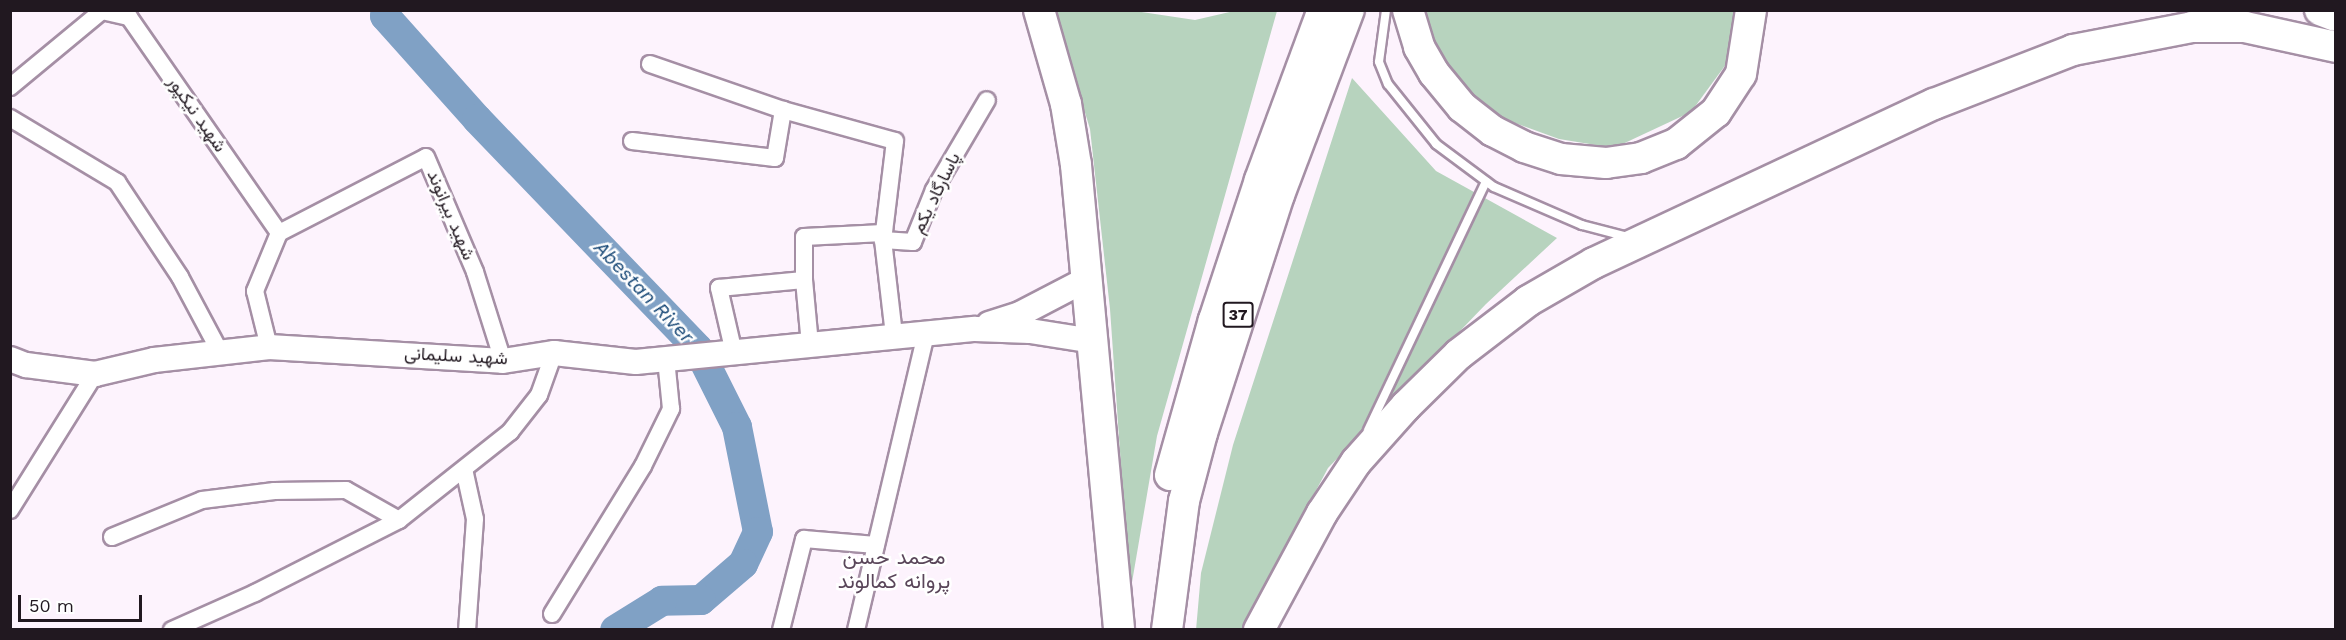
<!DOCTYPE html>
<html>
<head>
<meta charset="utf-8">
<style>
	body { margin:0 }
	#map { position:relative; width:2346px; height:640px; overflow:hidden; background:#fdf3fd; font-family:"Work Sans",Vazirmatn,sans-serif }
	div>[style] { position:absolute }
	.green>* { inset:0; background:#b7d3be }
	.river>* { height:30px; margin:-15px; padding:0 15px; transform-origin:15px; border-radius:15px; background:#80a1c5 }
	.roads { filter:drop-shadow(2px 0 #a58fa5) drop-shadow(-2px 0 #a58fa5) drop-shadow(0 2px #a58fa5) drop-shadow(0 -2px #a58fa5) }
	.lane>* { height:8px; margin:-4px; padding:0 4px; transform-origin:4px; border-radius:4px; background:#fff }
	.street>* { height:16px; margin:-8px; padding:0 8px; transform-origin:8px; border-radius:8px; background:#fff }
	.secondary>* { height:24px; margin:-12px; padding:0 12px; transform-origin:12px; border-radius:12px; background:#fff }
	.highway>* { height:30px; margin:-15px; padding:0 15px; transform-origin:15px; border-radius:15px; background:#fff }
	span { translate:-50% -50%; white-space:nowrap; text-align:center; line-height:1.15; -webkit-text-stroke:5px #fff; paint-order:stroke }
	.shield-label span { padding:2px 4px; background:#fff; border:2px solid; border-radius:4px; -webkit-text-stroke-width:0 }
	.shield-label { font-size:16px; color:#211820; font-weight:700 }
	.street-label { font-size:18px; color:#211820 }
	.water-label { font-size:20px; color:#144574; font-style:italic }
	.quarter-label { font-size:21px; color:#5a465a }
	.frame { position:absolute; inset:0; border:12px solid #211820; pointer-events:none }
	.scale { position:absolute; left:18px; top:595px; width:124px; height:27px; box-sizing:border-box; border:3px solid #211820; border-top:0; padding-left:8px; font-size:18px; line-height:21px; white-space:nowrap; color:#211820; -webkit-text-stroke:4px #fff; paint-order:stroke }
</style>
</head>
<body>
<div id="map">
	<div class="green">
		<div style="clip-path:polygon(1054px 11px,1135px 11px,1195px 20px,1234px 11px,1277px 11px,1157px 436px,1130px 594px,1110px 309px,1090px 129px)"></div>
		<div style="clip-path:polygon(1426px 11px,1741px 11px,1735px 52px,1691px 112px,1614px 148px,1559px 139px,1493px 115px,1449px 69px,1433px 39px)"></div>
		<div style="clip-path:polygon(1352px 78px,1436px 171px,1557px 238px,1486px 304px,1328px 468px,1242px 629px,1196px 630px,1201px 573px,1233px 445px)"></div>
	</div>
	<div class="river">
		<div style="left:386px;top:10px;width:6px;rotate:99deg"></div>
		<div style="left:385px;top:16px;width:138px;rotate:48.2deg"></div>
		<div style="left:477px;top:119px;width:319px;rotate:46.1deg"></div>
		<div style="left:698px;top:349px;width:87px;rotate:63.4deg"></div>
		<div style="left:737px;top:427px;width:107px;rotate:78.7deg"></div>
		<div style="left:758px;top:532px;width:35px;rotate:115deg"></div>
		<div style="left:743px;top:564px;width:55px;rotate:139.4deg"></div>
		<div style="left:701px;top:600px;width:39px;rotate:179deg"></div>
		<div style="left:662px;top:601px;width:55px;rotate:148.3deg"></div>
	</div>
	<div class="roads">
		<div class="lane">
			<div style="left:1386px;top:10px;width:52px;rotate:97.7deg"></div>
			<div style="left:1379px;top:62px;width:24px;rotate:68deg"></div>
			<div style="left:1388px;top:84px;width:77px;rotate:51.3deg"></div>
			<div style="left:1436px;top:144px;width:72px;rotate:36.6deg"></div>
			<div style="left:1494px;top:187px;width:96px;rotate:23.4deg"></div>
			<div style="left:1582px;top:225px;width:48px;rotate:14.6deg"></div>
			<div style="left:1368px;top:430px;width:275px;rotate:-64.6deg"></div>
		</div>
		<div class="street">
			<div style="left:650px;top:64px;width:141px;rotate:19.1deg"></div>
			<div style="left:783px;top:110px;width:116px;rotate:15.5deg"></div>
			<div style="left:895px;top:141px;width:100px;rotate:96.9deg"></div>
			<div style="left:10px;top:87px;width:119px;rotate:-39.6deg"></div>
			<div style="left:102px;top:11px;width:28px;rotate:13deg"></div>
			<div style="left:129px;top:17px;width:263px;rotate:55.2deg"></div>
			<div style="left:279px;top:233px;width:63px;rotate:112.5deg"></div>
			<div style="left:255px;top:291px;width:58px;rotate:76deg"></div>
			<div style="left:10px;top:118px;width:125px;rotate:30.9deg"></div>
			<div style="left:117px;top:182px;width:114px;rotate:56.4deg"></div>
			<div style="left:180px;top:277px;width:85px;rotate:61.9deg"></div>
			<div style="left:632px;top:141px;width:144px;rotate:6.8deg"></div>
			<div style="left:775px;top:158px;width:49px;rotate:-80.5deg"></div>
			<div style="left:279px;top:233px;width:165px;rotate:-27.3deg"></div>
			<div style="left:426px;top:157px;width:125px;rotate:66.9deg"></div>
			<div style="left:475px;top:272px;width:93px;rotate:72.5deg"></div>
			<div style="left:804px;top:280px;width:65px;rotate:84.7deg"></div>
			<div style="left:894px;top:335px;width:96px;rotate:-96.6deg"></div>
			<div style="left:883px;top:240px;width:30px;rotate:4deg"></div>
			<div style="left:913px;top:242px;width:56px;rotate:-68deg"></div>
			<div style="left:934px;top:190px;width:104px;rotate:-59.5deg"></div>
			<div style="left:734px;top:353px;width:67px;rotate:-103deg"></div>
			<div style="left:719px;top:288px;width:85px;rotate:-5.4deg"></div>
			<div style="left:804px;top:280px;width:43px;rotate:-90deg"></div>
			<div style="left:804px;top:237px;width:79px;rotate:-2.9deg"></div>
			<div style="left:464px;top:469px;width:51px;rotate:77.6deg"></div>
			<div style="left:475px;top:519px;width:111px;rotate:94.1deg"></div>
			<div style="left:10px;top:510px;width:160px;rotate:-58deg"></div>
			<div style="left:112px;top:537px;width:97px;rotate:-22.3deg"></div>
			<div style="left:202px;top:500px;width:73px;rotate:-7.1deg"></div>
			<div style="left:274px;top:491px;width:72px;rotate:-0.8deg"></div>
			<div style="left:346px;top:490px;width:61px;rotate:29.5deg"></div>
			<div style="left:552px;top:614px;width:174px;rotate:-58.4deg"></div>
			<div style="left:643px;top:466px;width:64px;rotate:-63.8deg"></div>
			<div style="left:671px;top:409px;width:50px;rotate:-95.7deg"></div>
			<div style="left:172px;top:630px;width:91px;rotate:-24deg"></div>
			<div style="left:255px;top:593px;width:161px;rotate:-26.9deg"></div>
			<div style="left:399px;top:520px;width:142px;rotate:-38.4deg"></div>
			<div style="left:510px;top:432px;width:47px;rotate:-51.9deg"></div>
			<div style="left:539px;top:395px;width:45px;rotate:-70.3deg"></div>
			<div style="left:781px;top:630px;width:94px;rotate:-75.8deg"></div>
			<div style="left:804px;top:539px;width:72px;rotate:4.8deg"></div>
			<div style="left:856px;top:630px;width:305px;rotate:-76.7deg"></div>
		</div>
		<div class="secondary">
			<div style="left:989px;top:324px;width:33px;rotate:-18deg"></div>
			<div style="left:1020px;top:314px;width:76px;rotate:-27.6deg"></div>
			<div style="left:10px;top:359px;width:17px;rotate:21deg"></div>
			<div style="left:26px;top:365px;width:70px;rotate:7.4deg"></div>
			<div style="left:95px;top:374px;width:61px;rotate:-13.3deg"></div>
			<div style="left:154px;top:360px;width:116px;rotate:-6.4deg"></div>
			<div style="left:269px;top:347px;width:234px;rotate:3.4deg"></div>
			<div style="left:503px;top:361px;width:52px;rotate:-8.9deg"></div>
			<div style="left:554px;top:353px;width:82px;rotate:6.3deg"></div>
			<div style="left:636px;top:362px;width:341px;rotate:-5.6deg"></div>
			<div style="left:975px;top:329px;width:55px;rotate:2.1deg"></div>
			<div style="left:1030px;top:331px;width:64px;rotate:9deg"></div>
		</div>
		<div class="highway">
			<div style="left:1039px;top:10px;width:98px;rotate:74deg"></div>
			<div style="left:1066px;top:104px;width:62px;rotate:80.7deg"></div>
			<div style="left:1076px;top:165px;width:467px;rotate:84.7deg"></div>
			<div style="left:1408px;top:10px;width:39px;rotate:73deg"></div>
			<div style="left:1419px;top:47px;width:30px;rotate:60deg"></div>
			<div style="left:1434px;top:73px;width:44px;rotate:50.5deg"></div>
			<div style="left:1462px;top:107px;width:39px;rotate:38deg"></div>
			<div style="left:1493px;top:131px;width:35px;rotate:27deg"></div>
			<div style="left:1524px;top:147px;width:39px;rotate:18deg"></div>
			<div style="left:1561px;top:159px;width:45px;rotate:5.1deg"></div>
			<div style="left:1606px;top:163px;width:35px;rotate:-8deg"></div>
			<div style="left:1641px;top:158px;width:38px;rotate:-22deg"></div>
			<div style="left:1676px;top:144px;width:51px;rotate:-38.7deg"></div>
			<div style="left:1716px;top:112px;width:45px;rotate:-56.7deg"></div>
			<div style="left:1741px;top:74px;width:65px;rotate:-81.1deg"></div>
			<div style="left:2320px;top:10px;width:17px;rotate:21deg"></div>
			<div style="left:1170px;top:475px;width:161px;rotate:-74.2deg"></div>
			<div style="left:1214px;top:320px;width:147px;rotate:-71.8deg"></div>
			<div style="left:1260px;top:180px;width:181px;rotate:-69.7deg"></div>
			<div style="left:1167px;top:630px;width:130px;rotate:-82.5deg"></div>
			<div style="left:1184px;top:501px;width:70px;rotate:-75.2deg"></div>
			<div style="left:1202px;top:433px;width:250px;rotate:-72.1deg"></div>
			<div style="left:1279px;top:195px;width:198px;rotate:-69.3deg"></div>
			<div style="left:1259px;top:630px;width:133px;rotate:-61.7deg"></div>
			<div style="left:1322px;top:513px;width:61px;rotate:-56.3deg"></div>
			<div style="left:1356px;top:462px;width:75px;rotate:-48.2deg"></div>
			<div style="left:1406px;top:406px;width:74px;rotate:-44.5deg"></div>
			<div style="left:1459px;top:354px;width:87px;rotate:-37.5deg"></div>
			<div style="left:1528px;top:301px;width:76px;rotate:-29.9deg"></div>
			<div style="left:1594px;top:263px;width:375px;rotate:-25.1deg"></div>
			<div style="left:1934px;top:104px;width:149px;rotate:-21.2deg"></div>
			<div style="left:2073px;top:50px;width:121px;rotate:-10.9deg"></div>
			<div style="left:2192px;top:27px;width:53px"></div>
			<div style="left:2245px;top:27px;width:93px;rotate:12.4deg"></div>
		</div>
	</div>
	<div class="shield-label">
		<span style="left:1238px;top:315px">37</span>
	</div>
	<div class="street-label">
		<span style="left:197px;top:114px;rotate:55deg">شهید نیکپور</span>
		<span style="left:936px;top:193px;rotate:-64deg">پاسارگاد یکم</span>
		<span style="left:451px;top:215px;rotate:67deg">شهید بیرانوند</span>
		<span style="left:456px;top:356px;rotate:3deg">شهید سلیمانی</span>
	</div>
	<div class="water-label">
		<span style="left:644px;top:292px;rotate:46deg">Abestan River</span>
	</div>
	<div class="quarter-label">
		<span style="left:894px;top:569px">محمد حسن<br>پروانه کمالوند</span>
	</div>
	<div class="frame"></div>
	<div class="scale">50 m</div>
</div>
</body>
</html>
